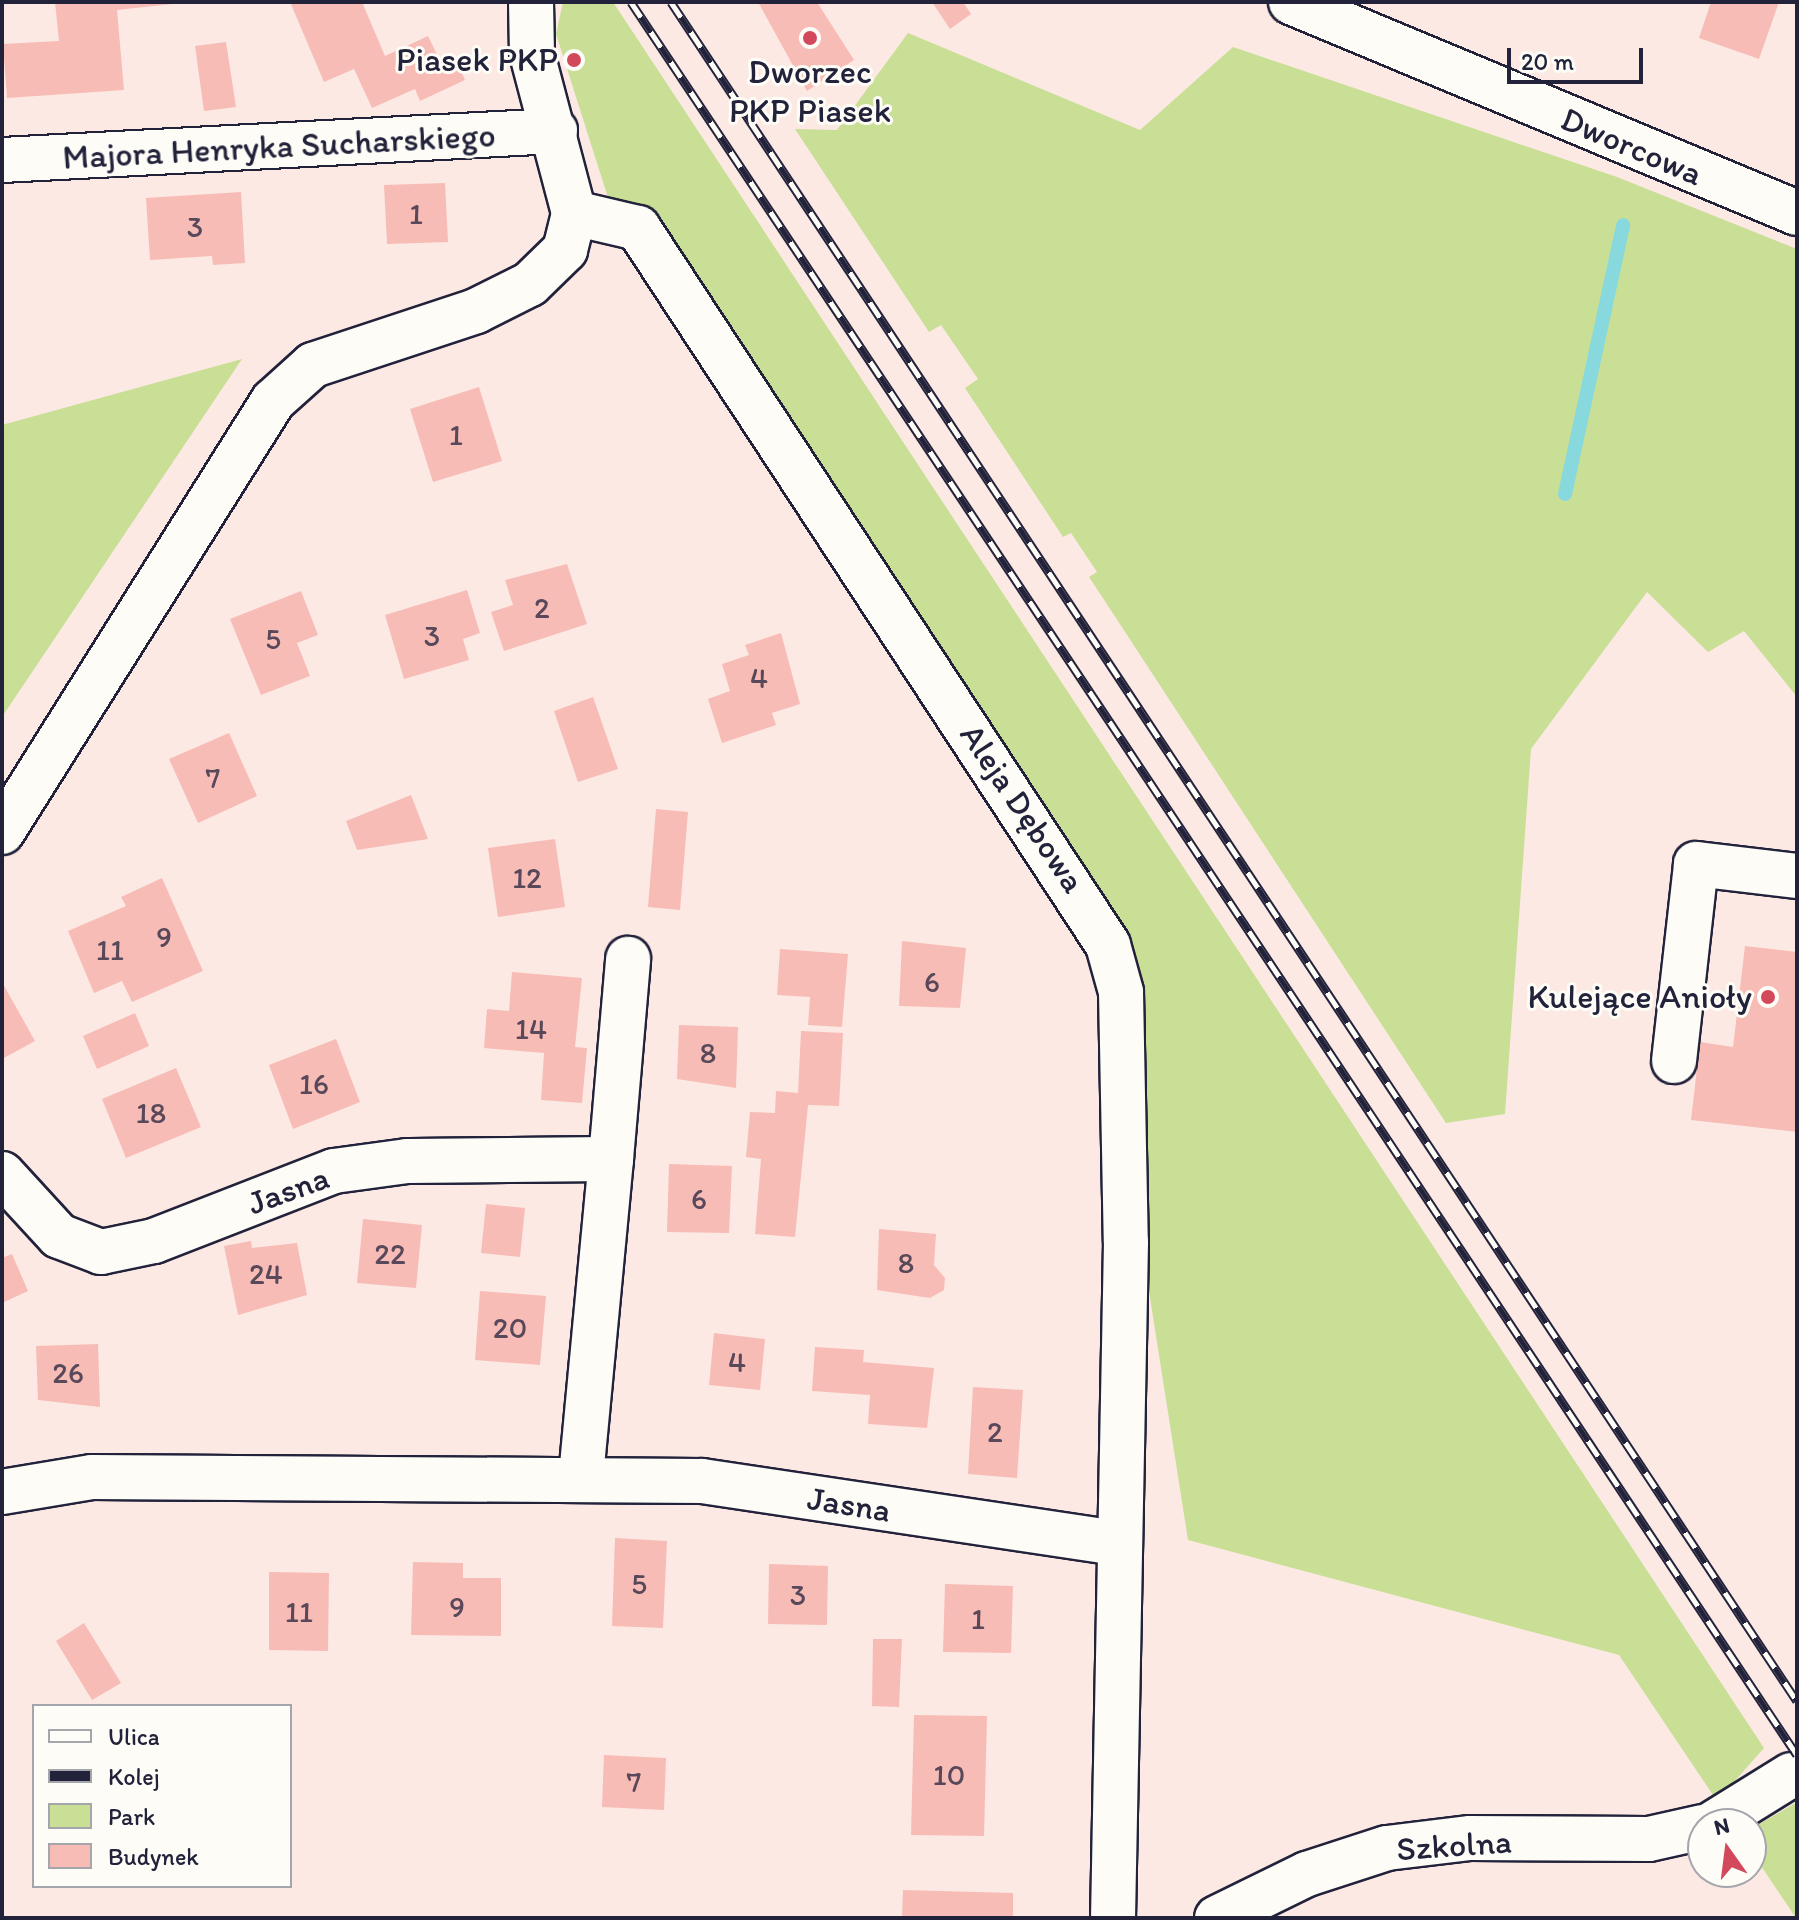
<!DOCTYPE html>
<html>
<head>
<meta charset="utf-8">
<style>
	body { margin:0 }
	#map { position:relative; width:1799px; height:1920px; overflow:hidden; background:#fce9e4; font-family:Itim,sans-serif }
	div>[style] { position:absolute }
	.green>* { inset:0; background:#c8df95 }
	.stream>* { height:14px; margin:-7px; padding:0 7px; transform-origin:7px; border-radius:7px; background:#87d9de }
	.building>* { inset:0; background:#f8bcb6 }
	.roads { filter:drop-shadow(2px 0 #22223b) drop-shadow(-2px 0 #22223b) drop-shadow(0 2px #22223b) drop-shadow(0 -2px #22223b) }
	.minor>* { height:44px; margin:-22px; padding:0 22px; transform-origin:22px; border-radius:22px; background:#fdfcf7 }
	.rail>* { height:9px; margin-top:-4.5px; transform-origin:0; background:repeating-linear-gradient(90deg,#fdfcf7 0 18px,#22223b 0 36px); box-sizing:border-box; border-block:2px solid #22223b }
	.dots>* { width:22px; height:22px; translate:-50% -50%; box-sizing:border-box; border:4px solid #fdfcf7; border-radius:50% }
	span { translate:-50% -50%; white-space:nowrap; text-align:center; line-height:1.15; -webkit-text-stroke:6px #fdfcf7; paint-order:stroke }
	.number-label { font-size:30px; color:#58485a }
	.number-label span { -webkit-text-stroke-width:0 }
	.poi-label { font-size:34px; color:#22223b }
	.right { translate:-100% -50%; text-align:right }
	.street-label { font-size:34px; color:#22223b }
	.frame { position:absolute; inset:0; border:4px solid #22223b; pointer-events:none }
	.legend { position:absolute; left:32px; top:1704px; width:260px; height:184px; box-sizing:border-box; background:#fdfcf7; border:2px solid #a5a5ac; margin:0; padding:10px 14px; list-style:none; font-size:24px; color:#22223b }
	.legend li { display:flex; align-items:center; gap:16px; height:40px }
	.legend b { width:40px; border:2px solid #a5a5ac }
	.north { position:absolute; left:1687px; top:1808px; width:80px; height:80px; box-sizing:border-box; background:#fdfcf7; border:2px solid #a5a5ac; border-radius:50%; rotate:346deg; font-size:22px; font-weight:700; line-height:32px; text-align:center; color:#22223b }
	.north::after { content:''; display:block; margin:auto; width:28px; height:36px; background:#d1495b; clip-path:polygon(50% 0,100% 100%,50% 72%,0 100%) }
	.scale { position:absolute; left:1507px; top:48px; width:136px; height:36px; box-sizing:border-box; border:4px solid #22223b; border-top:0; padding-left:10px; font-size:24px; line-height:28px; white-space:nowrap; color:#22223b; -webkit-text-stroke:6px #fdfcf7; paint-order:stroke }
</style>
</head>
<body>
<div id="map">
	<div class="green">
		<div style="clip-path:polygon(563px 2px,613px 2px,1764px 1748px,1717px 1801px,1619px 1655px,1188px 1540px,1141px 1240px,1128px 982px,610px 204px,556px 34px)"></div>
		<div style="clip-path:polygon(908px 33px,1140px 130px,1233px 47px,1617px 177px,1797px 249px,1797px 697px,1744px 631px,1708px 652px,1647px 592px,1531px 749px,1505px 1114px,1446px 1123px,1097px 589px,1089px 577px,1097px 572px,1071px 533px,1063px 537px,965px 388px,978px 379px,941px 325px,929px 332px,795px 129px,837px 130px)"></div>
		<div style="clip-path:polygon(242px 359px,2px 717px,2px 425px)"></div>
		<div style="clip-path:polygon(1797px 1802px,1797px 1918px,1796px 1918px,1751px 1851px,1751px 1829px)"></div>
	</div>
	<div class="stream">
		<div style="left:1565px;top:494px;width:275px;rotate:-77.8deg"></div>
	</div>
	<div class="building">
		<div style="clip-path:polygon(55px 2px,172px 2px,172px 4px,117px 10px,124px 90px,7px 98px,3px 44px,59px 41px)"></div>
		<div style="clip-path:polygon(290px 2px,362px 2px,385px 56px,428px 36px,446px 73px,459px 67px,465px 80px,420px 101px,415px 89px,372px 108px,354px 69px,324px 82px)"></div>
		<div style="clip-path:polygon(758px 2px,817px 2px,854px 60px,807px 91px)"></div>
		<div style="clip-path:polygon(932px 2px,963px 2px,971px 14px,950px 29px)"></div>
		<div style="clip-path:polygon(1711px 2px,1779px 2px,1759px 59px,1699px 38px)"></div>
		<div style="clip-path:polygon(226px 42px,236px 107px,204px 111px,195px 46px)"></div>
		<div style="clip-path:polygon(445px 183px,448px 242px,387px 244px,384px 185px)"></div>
		<div style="clip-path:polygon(241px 192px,245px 263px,213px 265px,212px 256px,150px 260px,146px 198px)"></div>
		<div style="clip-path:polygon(479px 387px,502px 461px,433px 482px,410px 409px)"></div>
		<div style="clip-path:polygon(567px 564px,587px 624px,504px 651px,491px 612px,513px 605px,505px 580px)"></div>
		<div style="clip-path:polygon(467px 590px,480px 633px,463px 639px,469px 660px,404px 679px,385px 615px)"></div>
		<div style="clip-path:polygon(301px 591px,318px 635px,297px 643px,310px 676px,261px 695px,230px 619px)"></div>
		<div style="clip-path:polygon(781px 633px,800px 704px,772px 713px,776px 725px,722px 743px,708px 699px,730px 691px,722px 664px,749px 655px,745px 645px)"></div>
		<div style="clip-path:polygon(593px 697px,618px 769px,578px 782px,554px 711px)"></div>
		<div style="clip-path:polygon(229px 733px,257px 796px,198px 823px,169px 759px)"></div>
		<div style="clip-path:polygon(411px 795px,428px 839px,357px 850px,346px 821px)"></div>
		<div style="clip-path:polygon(656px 809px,688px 812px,680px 910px,648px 907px)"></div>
		<div style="clip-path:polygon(555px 839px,565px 907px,498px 917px,488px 848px)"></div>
		<div style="clip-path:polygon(162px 878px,203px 971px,132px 1002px,122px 981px,94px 993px,68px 931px,126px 906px,121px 897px)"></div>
		<div style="clip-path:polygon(902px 941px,966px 948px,960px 1008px,899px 1006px)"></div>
		<div style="clip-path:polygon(1745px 946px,1797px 952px,1797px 1132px,1691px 1120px,1700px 1042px,1733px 1047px)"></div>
		<div style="clip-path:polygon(780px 949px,848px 954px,842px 1027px,808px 1025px,810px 997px,777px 995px)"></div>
		<div style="clip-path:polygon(512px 972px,582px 978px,575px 1047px,587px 1048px,582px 1103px,541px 1100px,544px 1053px,484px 1048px,487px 1009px,509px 1011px)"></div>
		<div style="clip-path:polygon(2px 982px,35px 1041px,2px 1059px)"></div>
		<div style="clip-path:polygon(135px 1013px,149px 1046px,97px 1069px,83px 1036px)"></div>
		<div style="clip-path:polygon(679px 1025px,738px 1027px,736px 1088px,677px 1079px)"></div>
		<div style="clip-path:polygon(801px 1031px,843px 1033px,839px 1106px,808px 1105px,795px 1237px,755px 1234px,761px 1159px,746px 1157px,750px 1112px,775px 1113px,776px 1091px,798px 1093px)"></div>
		<div style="clip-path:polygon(336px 1039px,360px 1102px,293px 1129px,269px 1065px)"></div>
		<div style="clip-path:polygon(176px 1068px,201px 1127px,126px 1158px,102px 1099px)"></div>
		<div style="clip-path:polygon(669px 1164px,732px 1166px,729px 1233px,667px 1232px)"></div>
		<div style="clip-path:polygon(486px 1204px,525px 1208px,520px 1257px,481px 1253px)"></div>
		<div style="clip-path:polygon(363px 1219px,422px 1225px,416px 1288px,357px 1283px)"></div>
		<div style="clip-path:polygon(879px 1229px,936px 1234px,934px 1265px,945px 1278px,944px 1290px,930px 1298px,877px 1290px)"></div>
		<div style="clip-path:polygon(251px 1241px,252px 1248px,297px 1243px,307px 1295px,238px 1315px,224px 1246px)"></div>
		<div style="clip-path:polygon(12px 1254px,28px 1291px,2px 1303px,2px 1258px)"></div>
		<div style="clip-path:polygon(480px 1291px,546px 1296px,540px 1365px,475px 1360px)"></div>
		<div style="clip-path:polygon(714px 1333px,765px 1339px,760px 1390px,709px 1385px)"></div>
		<div style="clip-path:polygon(98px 1344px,100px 1407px,38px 1400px,36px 1346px)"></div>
		<div style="clip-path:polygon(815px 1347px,864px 1350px,863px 1362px,934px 1368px,927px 1428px,868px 1424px,870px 1395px,812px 1391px)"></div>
		<div style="clip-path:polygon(973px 1387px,1023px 1390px,1017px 1478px,968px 1474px)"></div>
		<div style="clip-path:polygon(615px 1538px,667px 1541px,663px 1628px,612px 1626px)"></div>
		<div style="clip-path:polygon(413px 1562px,463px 1563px,463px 1578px,501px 1578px,501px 1636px,411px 1635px)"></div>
		<div style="clip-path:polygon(769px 1564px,828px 1566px,827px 1625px,768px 1624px)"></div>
		<div style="clip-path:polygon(269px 1572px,329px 1573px,328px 1651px,269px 1650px)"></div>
		<div style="clip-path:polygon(945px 1584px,1013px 1586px,1011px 1653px,943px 1652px)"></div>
		<div style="clip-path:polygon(84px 1623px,121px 1683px,92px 1700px,56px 1641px)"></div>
		<div style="clip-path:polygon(873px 1639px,902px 1639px,899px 1707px,872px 1706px)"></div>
		<div style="clip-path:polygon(914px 1715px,987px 1716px,984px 1836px,911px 1835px)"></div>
		<div style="clip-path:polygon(604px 1755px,666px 1758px,664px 1810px,602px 1807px)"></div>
		<div style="clip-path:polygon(903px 1890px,1013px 1893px,1013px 1918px,902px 1918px)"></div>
	</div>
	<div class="roads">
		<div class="minor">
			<div style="left:1291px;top:2px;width:548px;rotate:22.64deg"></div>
			<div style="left:2px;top:160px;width:554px;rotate:-3deg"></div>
			<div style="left:574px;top:213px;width:66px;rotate:13.2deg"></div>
			<div style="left:638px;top:228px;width:857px;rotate:56.75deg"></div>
			<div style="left:1108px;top:945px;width:49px;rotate:74.5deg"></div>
			<div style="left:1121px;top:992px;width:250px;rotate:88.9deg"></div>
			<div style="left:1126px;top:1242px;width:676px;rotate:91.1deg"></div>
			<div style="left:2px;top:832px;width:509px;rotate:-57.84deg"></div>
			<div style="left:273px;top:401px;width:54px;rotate:-42deg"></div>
			<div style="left:313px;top:365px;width:172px;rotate:-18.3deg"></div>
			<div style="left:476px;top:311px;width:60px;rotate:-26.6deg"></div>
			<div style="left:530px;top:284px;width:49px;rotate:-44.2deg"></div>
			<div style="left:565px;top:250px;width:38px;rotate:-76deg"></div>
			<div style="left:574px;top:213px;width:164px;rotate:-104.8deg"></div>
			<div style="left:532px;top:54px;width:52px;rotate:-91.1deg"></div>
			<div style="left:1674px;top:1061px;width:198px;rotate:-83.6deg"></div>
			<div style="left:1696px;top:864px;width:102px;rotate:6.8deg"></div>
			<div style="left:611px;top:1159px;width:201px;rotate:-85.1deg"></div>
			<div style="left:2px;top:1174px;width:84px;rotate:47.4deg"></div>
			<div style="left:59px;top:1236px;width:45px;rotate:20.9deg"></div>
			<div style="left:101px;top:1252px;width:54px;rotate:-11.7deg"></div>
			<div style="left:154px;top:1241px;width:193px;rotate:-21.3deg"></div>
			<div style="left:334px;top:1171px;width:74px;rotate:-7.8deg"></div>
			<div style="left:407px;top:1161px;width:204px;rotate:-0.6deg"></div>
			<div style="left:611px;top:1159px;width:320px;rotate:95.4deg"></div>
			<div style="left:2px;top:1492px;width:91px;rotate:-9.5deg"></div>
			<div style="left:92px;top:1477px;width:610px;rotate:0.38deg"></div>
			<div style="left:702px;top:1481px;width:419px;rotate:8.5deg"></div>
			<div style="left:1712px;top:1824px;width:93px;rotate:-31.8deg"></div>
			<div style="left:1217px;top:1918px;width:100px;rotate:-26.1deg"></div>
			<div style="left:1307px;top:1874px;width:84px;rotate:-18deg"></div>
			<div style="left:1387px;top:1848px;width:84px;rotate:-6.9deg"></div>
			<div style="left:1470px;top:1838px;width:179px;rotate:0.3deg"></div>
			<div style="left:1649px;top:1839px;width:55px;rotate:-12.5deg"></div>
		</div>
	</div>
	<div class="rail">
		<div style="left:631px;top:2px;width:2105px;rotate:56.37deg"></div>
		<div style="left:671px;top:2px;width:2038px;rotate:56.47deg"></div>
	</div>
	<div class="dots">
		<div style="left:810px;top:38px;background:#d1495b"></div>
		<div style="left:574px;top:60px;background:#d1495b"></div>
		<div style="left:1768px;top:997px;background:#d1495b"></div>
	</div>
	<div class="number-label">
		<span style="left:416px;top:214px">1</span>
		<span style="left:195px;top:227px">3</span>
		<span style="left:456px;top:435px">1</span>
		<span style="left:542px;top:608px">2</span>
		<span style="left:432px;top:636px">3</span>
		<span style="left:273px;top:639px">5</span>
		<span style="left:759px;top:678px">4</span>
		<span style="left:213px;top:778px">7</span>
		<span style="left:527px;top:878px">12</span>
		<span style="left:164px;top:937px">9</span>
		<span style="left:110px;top:950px">11</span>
		<span style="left:932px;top:982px">6</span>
		<span style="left:531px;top:1029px">14</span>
		<span style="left:708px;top:1053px">8</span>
		<span style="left:314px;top:1084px">16</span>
		<span style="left:151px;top:1113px">18</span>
		<span style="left:699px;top:1199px">6</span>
		<span style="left:390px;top:1254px">22</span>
		<span style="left:906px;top:1263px">8</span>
		<span style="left:266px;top:1274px">24</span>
		<span style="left:510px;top:1328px">20</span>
		<span style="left:737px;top:1362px">4</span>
		<span style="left:68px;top:1373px">26</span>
		<span style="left:995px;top:1432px">2</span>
		<span style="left:639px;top:1584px">5</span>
		<span style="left:798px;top:1595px">3</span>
		<span style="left:457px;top:1607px">9</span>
		<span style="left:299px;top:1612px">11</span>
		<span style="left:978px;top:1619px">1</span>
		<span style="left:949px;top:1775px">10</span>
		<span style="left:634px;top:1782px">7</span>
	</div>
	<div class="poi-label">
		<span class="right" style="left:558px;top:60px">Piasek PKP</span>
		<span style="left:810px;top:91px">Dworzec<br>PKP Piasek</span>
		<span class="right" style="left:1752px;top:997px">Kulejące Anioły</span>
	</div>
	<div class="street-label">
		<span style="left:279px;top:146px;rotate:-3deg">Majora Henryka Sucharskiego</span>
		<span style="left:1632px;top:146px;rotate:23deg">Dworcowa</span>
		<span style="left:1023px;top:808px;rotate:56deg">Aleja Dębowa</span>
		<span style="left:288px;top:1190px;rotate:-20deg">Jasna</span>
		<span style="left:849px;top:1504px;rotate:9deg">Jasna</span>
		<span style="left:1454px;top:1845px;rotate:-4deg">Szkolna</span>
	</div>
	<div class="frame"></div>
	<ul class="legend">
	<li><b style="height:10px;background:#fdfcf7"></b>Ulica</li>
	<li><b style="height:10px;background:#22223b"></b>Kolej</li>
	<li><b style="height:22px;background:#c8df95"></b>Park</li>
	<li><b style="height:22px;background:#f8bcb6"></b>Budynek</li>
	</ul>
	<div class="north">N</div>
	<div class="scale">20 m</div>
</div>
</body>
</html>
